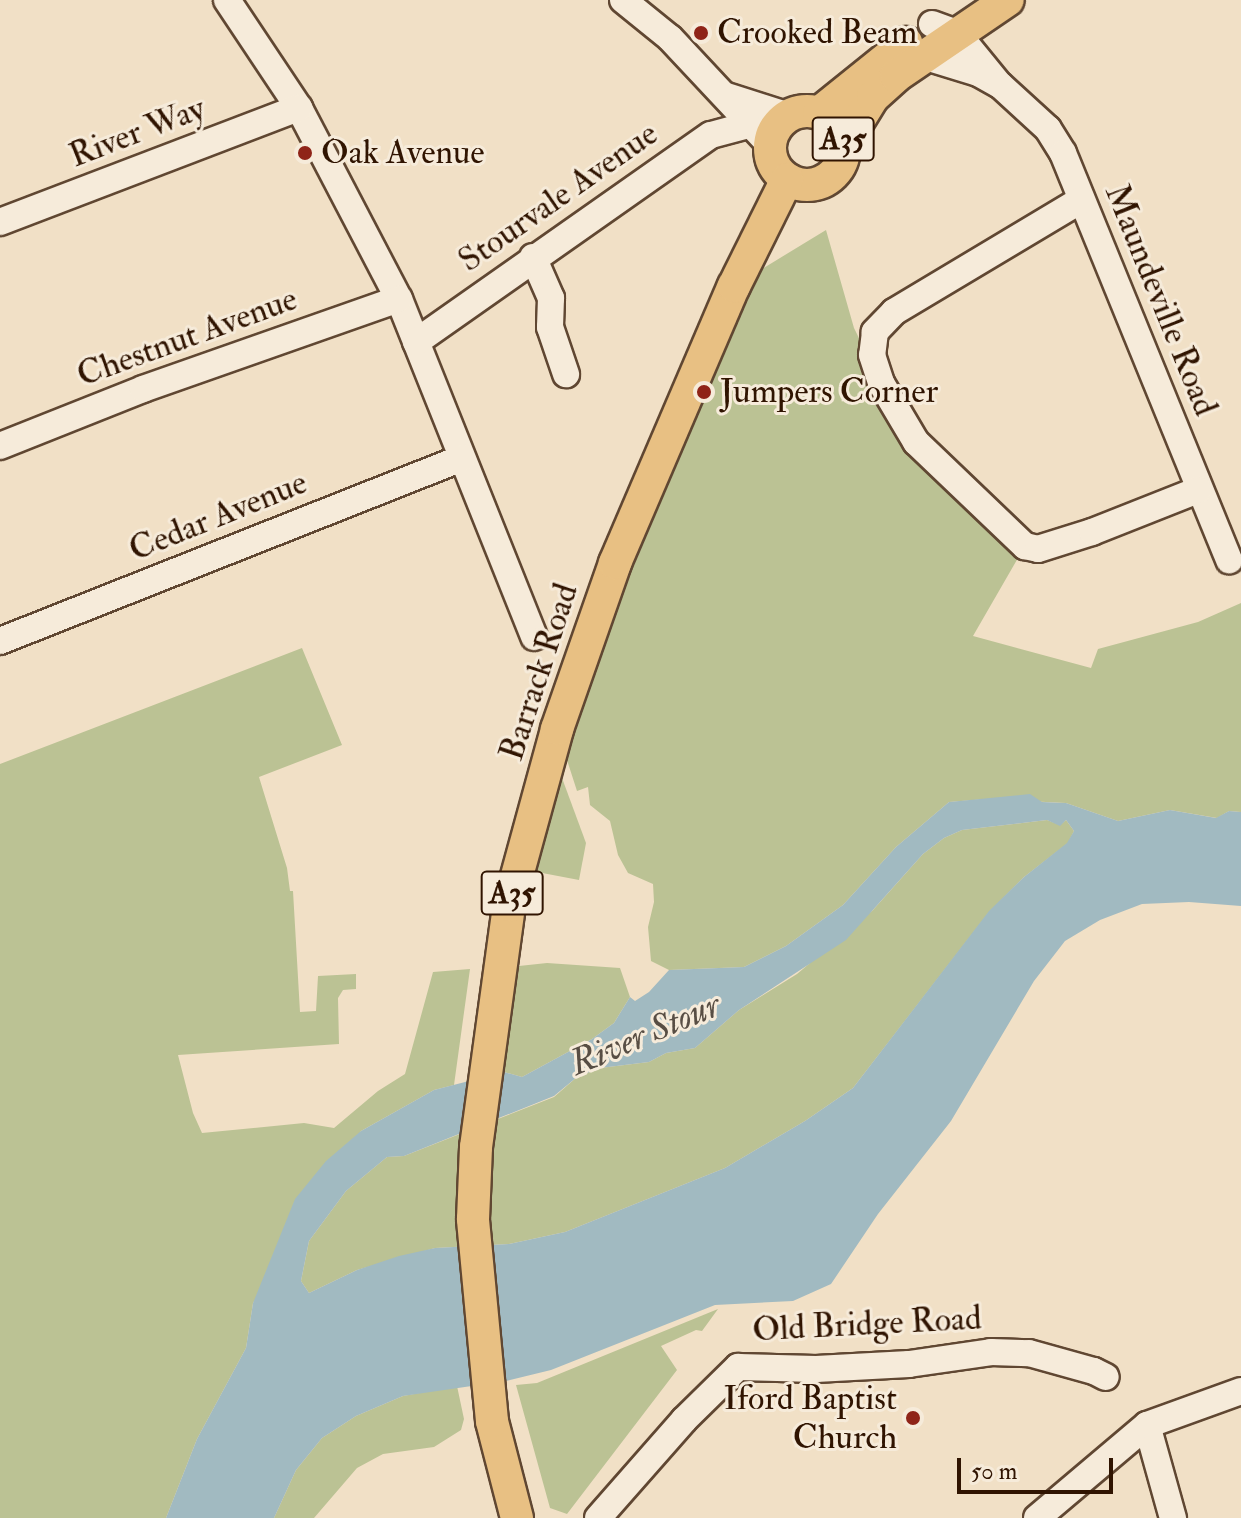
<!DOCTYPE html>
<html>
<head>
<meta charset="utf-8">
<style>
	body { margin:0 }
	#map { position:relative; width:1241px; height:1518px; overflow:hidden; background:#f1e0c6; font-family:"IM FELL Double Pica",serif }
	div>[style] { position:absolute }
	.green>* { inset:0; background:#bbc294 }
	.water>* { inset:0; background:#a1bac1 }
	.roads { filter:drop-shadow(2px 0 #604732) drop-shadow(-2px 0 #604732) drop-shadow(0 2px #604732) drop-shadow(0 -2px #604732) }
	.minor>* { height:26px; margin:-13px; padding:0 13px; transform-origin:13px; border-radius:13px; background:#f6ebda }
	.major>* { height:32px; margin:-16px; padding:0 16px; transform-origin:16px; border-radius:16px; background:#e8c083 }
	.major>.ring { margin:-16px; padding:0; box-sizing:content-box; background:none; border:32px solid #e8c083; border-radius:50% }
	.dots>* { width:22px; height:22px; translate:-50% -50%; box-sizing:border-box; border:4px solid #f6ebda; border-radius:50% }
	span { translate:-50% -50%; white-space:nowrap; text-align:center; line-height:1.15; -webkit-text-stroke:6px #f6ebda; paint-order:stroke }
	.shield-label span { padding:2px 6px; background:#f6ebda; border:2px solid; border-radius:6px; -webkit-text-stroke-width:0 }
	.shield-label { font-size:32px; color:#301401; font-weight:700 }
	.poi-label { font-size:34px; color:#301401 }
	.left { translate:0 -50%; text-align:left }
	.right { translate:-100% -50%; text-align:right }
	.street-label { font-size:34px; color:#301401 }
	.water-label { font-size:36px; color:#584e44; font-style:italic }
	.scale { position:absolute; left:957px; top:1458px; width:156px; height:36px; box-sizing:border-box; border:4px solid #301401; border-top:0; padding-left:10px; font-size:24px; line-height:28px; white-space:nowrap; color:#301401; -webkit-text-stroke:6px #f6ebda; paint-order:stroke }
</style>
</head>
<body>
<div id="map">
	<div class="green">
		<div style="clip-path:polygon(826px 230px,854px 328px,896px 413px,1025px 546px,973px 636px,1091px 668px,1098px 649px,1198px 622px,1241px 603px,1241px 812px,1229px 811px,1217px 818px,1170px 810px,1118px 821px,1066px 803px,986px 799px,949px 802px,896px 847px,843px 905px,786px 946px,744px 967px,669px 970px,651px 961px,648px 927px,654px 902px,653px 884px,628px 873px,618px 855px,610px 821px,590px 805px,588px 787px,577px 791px,557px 729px,734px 286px)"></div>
		<div style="clip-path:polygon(302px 648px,342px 745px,259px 777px,287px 868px,290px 891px,293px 891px,300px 1012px,316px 1011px,318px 976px,356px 974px,356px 989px,343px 990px,338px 998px,339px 1044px,178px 1055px,193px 1113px,202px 1133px,304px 1123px,334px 1128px,378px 1091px,405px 1074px,433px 972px,470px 969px,454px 1085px,434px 1090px,361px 1131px,253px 1303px,246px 1348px,197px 1439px,166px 1518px,0 1518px,0 764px)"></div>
		<div style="clip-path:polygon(562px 778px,586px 843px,579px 880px,537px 872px,548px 818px)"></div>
		<div style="clip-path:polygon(1047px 820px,1060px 825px,1066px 820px,1074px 831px,1068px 843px,1024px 877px,989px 912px,853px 1088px,805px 1121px,725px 1168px,565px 1232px,509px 1244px,435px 1248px,357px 1270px,309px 1293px,301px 1281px,309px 1241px,346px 1191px,387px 1157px,404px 1156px,554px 1097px,577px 1077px,600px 1068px,649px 1062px,666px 1053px,695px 1048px,739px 1010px,797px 974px,873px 910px,923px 854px,944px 838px,962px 830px)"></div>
		<div style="clip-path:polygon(547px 963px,620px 968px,630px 997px,614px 1023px,592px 1039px,522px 1077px,504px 1072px,519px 966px)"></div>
		<div style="clip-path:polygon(718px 1309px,702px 1331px,696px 1330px,661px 1346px,677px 1370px,567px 1514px,550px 1508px,516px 1385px,537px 1383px)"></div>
		<div style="clip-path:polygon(457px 1386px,464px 1419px,461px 1430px,434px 1447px,383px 1454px,357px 1468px,314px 1518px,274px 1518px,296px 1470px,322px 1438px,356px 1416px,403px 1396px)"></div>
	</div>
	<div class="water">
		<div style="clip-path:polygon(evenodd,1030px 794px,1042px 802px,1066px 803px,1118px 821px,1170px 810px,1216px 818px,1229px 811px,1241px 812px,1241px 906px,1189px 902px,1142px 904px,1100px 920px,1065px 941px,1034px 981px,951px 1121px,878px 1214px,831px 1284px,793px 1301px,715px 1305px,551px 1370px,506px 1381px,403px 1396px,356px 1416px,322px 1438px,296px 1470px,274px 1518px,166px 1518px,197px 1439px,246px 1348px,253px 1303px,295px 1199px,326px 1161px,361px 1131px,434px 1090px,504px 1072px,522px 1077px,592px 1039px,614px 1023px,630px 997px,635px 1001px,649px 992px,669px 970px,744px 967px,786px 946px,843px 905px,896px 847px,949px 802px,1030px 794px,1047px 820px,1060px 826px,1066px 820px,1074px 831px,1067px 843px,1024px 877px,989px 911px,853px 1088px,805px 1121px,725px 1168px,565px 1232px,509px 1244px,435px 1248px,399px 1256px,357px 1270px,309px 1293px,301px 1281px,309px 1241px,346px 1191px,387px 1157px,404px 1156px,554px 1096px,577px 1077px,600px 1068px,649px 1062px,666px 1053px,695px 1048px,739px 1010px,846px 940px,923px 854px,944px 838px,962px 830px,1047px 820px)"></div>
	</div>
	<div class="roads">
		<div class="minor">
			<div style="left:227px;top:0;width:130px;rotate:56.3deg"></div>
			<div style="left:299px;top:108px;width:216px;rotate:62.4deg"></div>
			<div style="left:399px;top:299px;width:364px;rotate:68.2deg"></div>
			<div style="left:623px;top:0;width:60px;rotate:39deg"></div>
			<div style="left:670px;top:38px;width:146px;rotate:46.9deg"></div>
			<div style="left:932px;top:24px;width:27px;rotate:20deg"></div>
			<div style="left:957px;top:33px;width:63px;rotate:50.8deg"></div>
			<div style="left:923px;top:56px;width:58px;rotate:17.2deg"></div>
			<div style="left:978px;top:73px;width:25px;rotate:29deg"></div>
			<div style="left:1000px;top:85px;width:65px;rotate:42.5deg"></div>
			<div style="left:1048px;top:129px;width:28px;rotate:58deg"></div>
			<div style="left:1063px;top:153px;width:440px;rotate:67.8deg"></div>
			<div style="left:727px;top:96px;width:65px;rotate:17.9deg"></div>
			<div style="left:1081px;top:200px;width:218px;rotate:149.1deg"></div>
			<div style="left:894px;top:312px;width:28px;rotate:134deg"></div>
			<div style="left:875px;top:332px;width:23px;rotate:97deg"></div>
			<div style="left:872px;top:355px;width:29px;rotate:72deg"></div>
			<div style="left:881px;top:383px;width:69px;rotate:59.3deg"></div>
			<div style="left:916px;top:442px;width:151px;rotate:43.7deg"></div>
			<div style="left:1025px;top:546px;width:13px;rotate:13deg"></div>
			<div style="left:1038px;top:549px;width:57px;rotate:-17.5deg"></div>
			<div style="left:1092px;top:532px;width:114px;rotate:-21.6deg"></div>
			<div style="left:0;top:222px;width:320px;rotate:-20.9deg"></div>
			<div style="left:533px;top:257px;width:45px;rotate:66.3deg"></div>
			<div style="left:551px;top:298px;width:29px;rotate:92deg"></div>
			<div style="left:550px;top:327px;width:50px;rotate:71.2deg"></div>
			<div style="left:416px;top:342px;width:360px;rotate:-35.1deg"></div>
			<div style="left:711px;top:135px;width:38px;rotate:-15deg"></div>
			<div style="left:0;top:446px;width:154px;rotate:-21.7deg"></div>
			<div style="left:143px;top:389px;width:271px;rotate:-19.4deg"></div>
			<div style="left:0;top:641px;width:497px;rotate:-21.6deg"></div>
			<div style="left:1147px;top:1425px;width:97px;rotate:74.4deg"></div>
			<div style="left:598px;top:1518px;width:130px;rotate:-48.7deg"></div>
			<div style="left:684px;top:1420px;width:76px;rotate:-44.5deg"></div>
			<div style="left:738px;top:1367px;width:78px;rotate:1.5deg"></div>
			<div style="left:816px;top:1369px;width:93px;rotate:-3.1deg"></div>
			<div style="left:909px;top:1364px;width:83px;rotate:-8.3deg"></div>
			<div style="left:991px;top:1352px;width:38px;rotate:2deg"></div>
			<div style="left:1029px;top:1353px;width:67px;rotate:15.5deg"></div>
			<div style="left:1094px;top:1371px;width:13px;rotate:27deg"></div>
			<div style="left:1037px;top:1518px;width:144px;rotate:-40.2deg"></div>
			<div style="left:1147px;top:1425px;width:100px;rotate:-19.9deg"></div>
		</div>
		<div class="major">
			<div class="ring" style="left:770px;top:111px;width:42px;height:42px"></div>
			<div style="left:819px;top:113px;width:112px;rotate:-38.8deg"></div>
			<div style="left:844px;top:144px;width:55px;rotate:-58.3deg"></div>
			<div style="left:873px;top:97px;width:31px;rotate:-42deg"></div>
			<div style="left:896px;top:76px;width:135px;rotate:-34.2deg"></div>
			<div style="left:517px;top:1518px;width:100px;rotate:-104.5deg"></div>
			<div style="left:492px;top:1421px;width:203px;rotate:-95.4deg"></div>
			<div style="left:473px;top:1219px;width:72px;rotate:-87.6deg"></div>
			<div style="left:476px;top:1147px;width:244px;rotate:-82.2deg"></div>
			<div style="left:509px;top:905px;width:182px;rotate:-74.7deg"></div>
			<div style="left:557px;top:729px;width:176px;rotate:-70.7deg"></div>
			<div style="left:615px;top:563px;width:301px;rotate:-66.8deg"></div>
			<div style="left:734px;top:286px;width:119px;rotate:-63.6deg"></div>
		</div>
	</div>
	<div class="dots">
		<div style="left:701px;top:33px;background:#8f2418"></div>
		<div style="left:305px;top:153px;background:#8f2418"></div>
		<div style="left:704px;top:392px;background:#8f2418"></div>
		<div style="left:913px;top:1418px;background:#8f2418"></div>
	</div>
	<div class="shield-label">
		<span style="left:843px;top:139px">A35</span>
		<span style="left:512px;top:893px">A35</span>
	</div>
	<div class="poi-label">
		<span class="left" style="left:717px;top:33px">Crooked Beam</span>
		<span class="left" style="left:321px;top:153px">Oak Avenue</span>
		<span class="left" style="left:720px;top:392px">Jumpers Corner</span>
		<span class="right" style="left:897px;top:1418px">Iford Baptist<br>Church</span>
	</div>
	<div class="street-label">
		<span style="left:137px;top:132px;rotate:-21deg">River Way</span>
		<span style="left:558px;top:197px;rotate:-35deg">Stourvale Avenue</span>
		<span style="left:1161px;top:300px;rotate:68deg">Maundeville Road</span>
		<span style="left:187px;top:337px;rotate:-20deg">Chestnut Avenue</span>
		<span style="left:218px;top:516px;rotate:-22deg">Cedar Avenue</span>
		<span style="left:539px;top:672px;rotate:-72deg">Barrack Road</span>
		<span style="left:867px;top:1324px;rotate:-3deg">Old Bridge Road</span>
	</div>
	<div class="water-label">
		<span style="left:645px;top:1034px;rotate:-23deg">River Stour</span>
	</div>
	<div class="scale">50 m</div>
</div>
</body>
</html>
